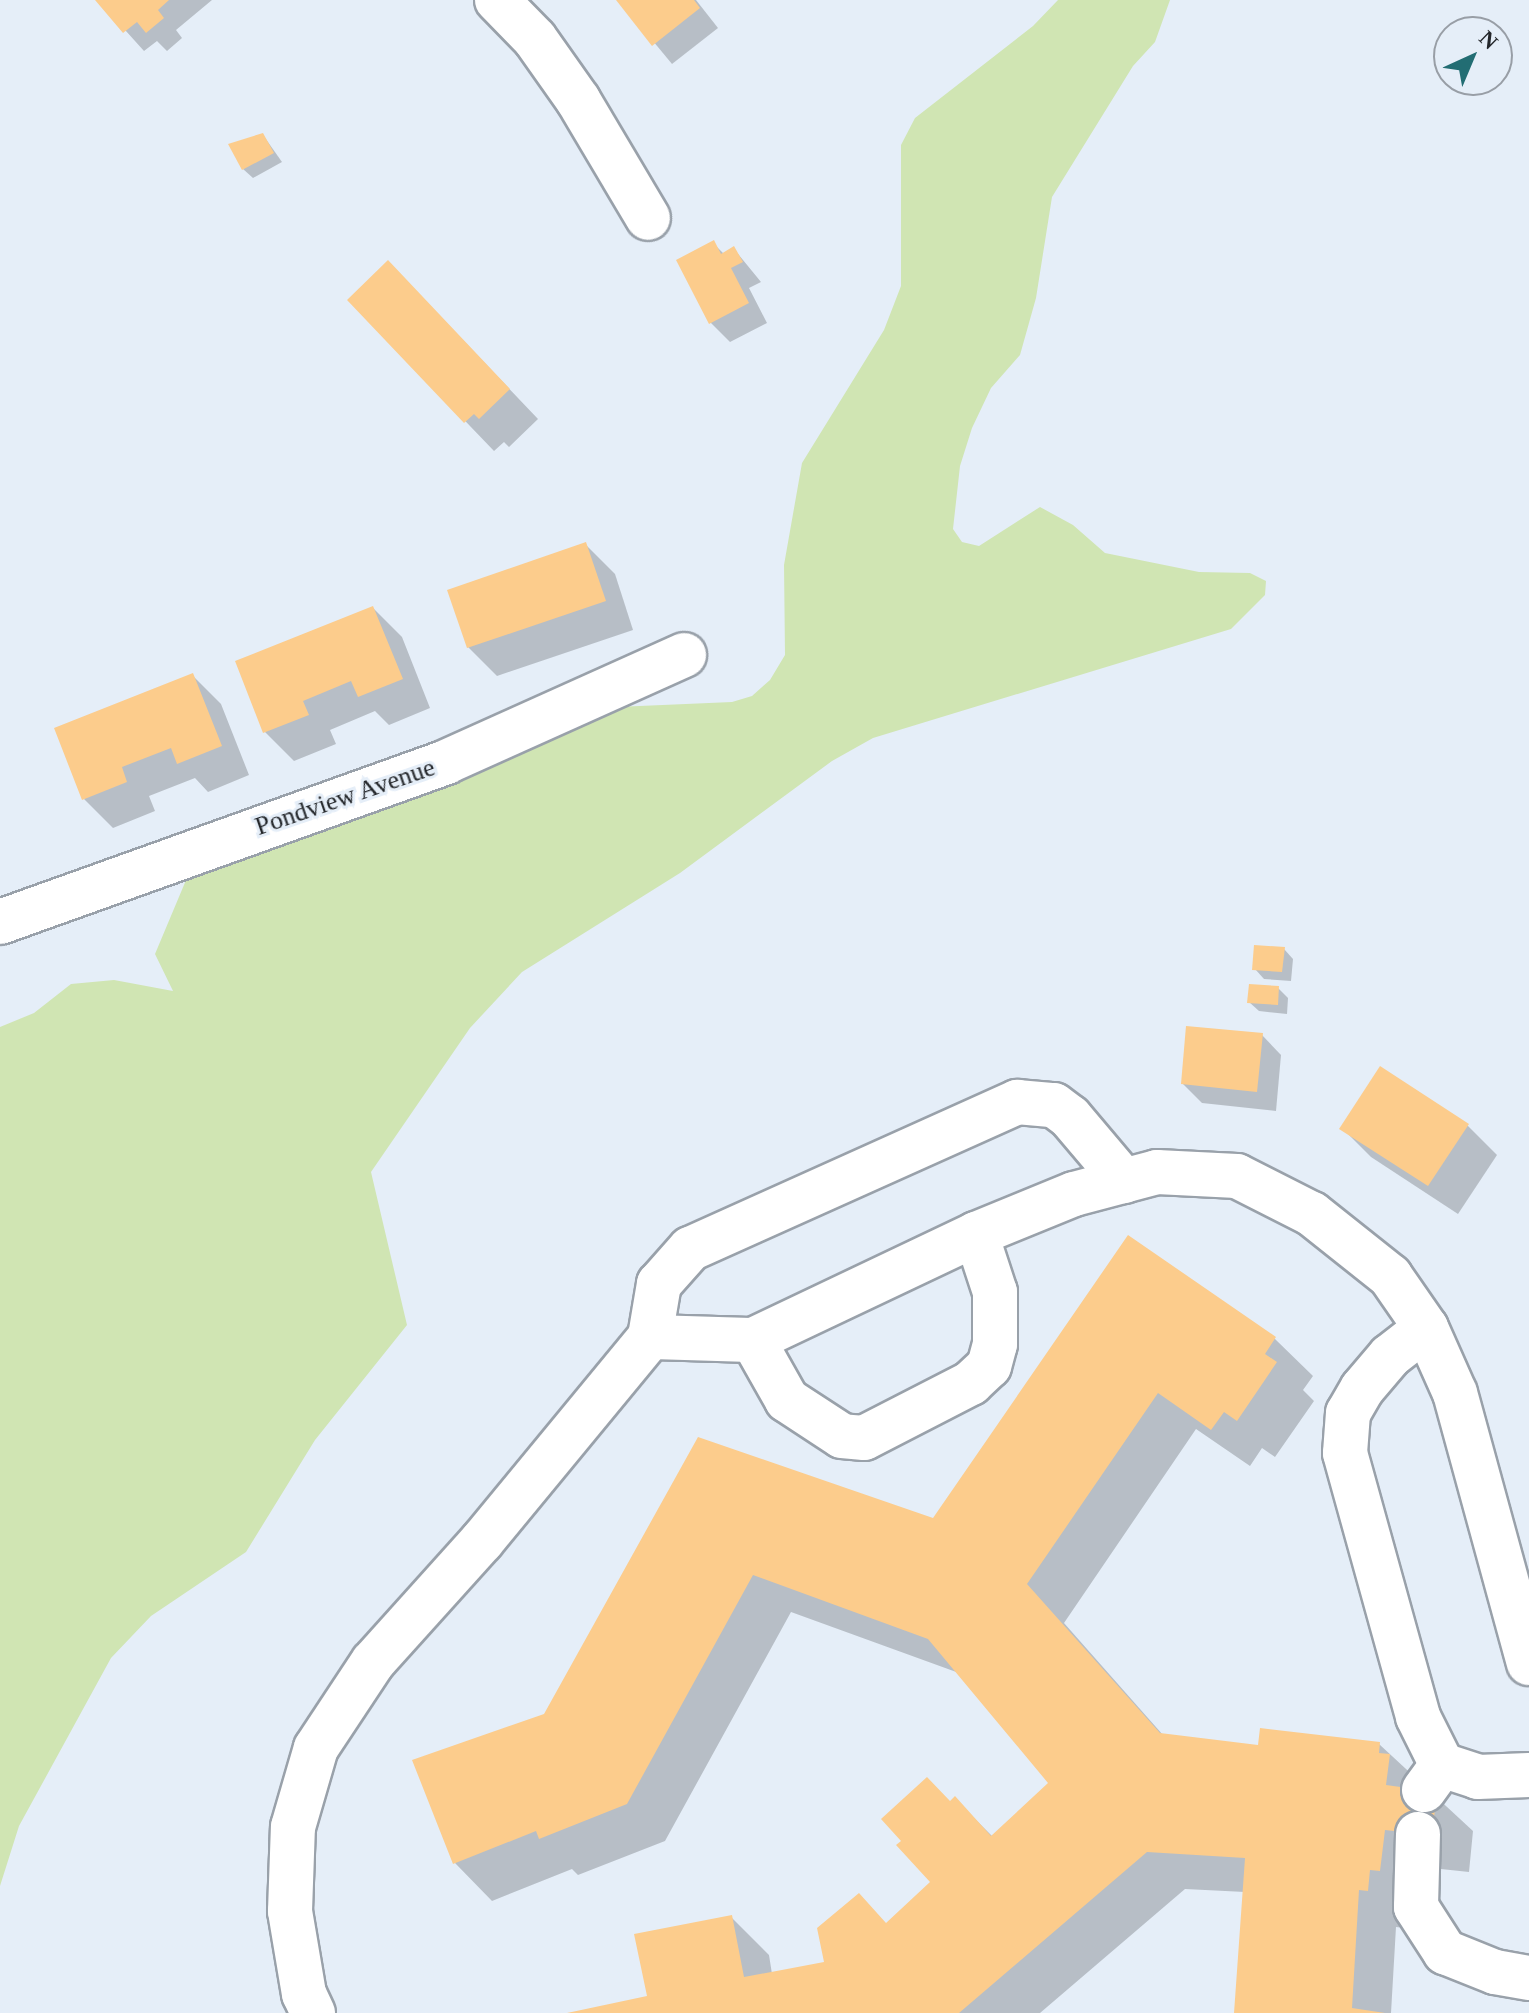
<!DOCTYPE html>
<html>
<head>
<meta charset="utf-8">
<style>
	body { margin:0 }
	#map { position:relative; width:1529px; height:2013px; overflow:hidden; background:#e5eef8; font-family:Georgia,serif }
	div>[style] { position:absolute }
	.green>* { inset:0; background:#d0e5b3 }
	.shadow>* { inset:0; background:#0003 }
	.building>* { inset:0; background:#fccc8c }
	.roads { filter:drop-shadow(2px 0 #99a1aa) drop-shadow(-2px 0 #99a1aa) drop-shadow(0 2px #99a1aa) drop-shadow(0 -2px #99a1aa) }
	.minor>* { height:44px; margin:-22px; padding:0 22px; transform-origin:22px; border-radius:22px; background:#fff }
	span { translate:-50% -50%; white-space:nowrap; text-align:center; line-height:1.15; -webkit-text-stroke:6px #e5eef8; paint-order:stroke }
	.street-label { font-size:26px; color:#24272b }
	.north { position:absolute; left:1433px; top:16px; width:80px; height:80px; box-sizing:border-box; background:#e5eef8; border:2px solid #989ea6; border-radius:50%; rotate:44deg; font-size:22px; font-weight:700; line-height:32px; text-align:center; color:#24272b }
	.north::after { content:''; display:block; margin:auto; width:28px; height:36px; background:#226d73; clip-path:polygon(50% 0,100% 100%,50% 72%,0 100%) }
</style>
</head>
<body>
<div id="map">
	<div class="green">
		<div style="clip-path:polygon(1058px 0,1170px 0,1155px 42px,1133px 66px,1052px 197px,1036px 298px,1020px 355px,991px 388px,972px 428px,960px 466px,953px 529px,962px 542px,979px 546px,1040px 507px,1073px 525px,1105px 553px,1199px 572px,1250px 573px,1266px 581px,1265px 595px,1231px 629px,873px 738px,832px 761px,680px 873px,522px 972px,470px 1028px,371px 1172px,407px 1325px,315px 1440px,246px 1552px,151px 1616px,111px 1658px,19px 1826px,0 1886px,0 1027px,34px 1013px,71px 984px,114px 980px,173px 991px,155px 954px,189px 873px,570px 709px,732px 702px,752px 696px,770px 680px,785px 655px,784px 565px,802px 463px,884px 330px,901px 286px,901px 145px,915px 118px,1033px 26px)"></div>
	</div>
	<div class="shadow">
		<div style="clip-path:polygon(98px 0,212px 0,176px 30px,182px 38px,167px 51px,157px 41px,144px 51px)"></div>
		<div style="clip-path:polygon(619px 0,696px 0,718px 28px,672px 64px)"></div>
		<div style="clip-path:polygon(263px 135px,282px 162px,253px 178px,243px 169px)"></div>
		<div style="clip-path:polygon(713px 243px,724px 254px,734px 249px,761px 282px,749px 288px,767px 323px,730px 342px,711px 323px)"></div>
		<div style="clip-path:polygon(417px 292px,538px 419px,509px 447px,504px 442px,494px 451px,349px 300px)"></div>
		<div style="clip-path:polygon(586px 545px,615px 574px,633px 630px,497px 676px,468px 647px)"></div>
		<div style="clip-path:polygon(373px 608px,402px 637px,430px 708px,389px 725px,375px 711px,330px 730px,336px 744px,294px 761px,265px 732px)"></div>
		<div style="clip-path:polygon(192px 675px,221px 704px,249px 775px,208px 792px,195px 778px,149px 796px,155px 811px,113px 828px,84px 799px)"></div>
		<div style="clip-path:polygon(1284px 949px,1293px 959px,1291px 981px,1264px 979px,1255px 969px)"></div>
		<div style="clip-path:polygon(1278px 988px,1288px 998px,1287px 1014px,1259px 1011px,1249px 1002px)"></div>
		<div style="clip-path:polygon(1262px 1035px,1281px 1055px,1276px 1111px,1202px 1103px,1183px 1084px)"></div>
		<div style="clip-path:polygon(1468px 1126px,1497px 1155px,1458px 1214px,1371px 1157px,1342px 1128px)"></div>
		<div style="clip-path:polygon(1128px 1238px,1275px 1339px,1313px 1376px,1303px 1390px,1314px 1401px,1275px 1457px,1262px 1448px,1250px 1466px,1196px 1429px,1064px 1623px,1163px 1735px,1260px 1747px,1379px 1744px,1473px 1831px,1469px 1872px,1422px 1867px,1405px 1928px,1396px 1927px,1391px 2013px,1236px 2013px,1245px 1892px,1185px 1889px,1040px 2013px,570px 2013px,649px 1998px,731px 1917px,769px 1955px,772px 1974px,826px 1963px,887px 1925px,933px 1882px,955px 1799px,993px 1837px,1051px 1783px,959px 1673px,791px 1612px,665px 1841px,578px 1875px,572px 1869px,492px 1901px,455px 1863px,545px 1716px,699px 1439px,934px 1521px)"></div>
	</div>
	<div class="building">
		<div style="clip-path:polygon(95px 0,169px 0,158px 10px,164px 18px,146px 33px,137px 22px,123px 33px)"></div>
		<div style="clip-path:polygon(616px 0,694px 0,700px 8px,652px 46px)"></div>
		<div style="clip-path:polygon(263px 133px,274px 153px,242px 170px,228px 144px)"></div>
		<div style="clip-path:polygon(714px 240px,721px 254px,734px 246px,743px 262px,731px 268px,749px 303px,709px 324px,676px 260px)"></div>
		<div style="clip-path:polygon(388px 260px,510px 389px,479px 419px,474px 414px,464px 423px,347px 300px)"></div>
		<div style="clip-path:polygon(586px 542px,606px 601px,467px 648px,447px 590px)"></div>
		<div style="clip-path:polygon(373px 606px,403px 679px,358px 697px,351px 681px,303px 701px,309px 715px,263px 733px,235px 661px)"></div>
		<div style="clip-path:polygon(193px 673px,222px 746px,177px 764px,171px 748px,122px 767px,127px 782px,82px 800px,54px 728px)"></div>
		<div style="clip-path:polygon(1254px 945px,1285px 947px,1282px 972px,1252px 970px)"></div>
		<div style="clip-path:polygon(1249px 984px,1279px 986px,1278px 1005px,1247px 1003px)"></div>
		<div style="clip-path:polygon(1186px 1026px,1263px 1033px,1257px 1092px,1181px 1084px)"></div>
		<div style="clip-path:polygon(1380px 1066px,1469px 1124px,1428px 1186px,1339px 1129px)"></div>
		<div style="clip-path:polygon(1128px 1235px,1276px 1337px,1265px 1354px,1277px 1362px,1237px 1421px,1224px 1412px,1211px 1430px,1158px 1393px,1027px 1584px,1160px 1733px,1258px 1745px,1260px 1728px,1380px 1742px,1379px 1753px,1390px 1754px,1386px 1785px,1437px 1792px,1432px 1835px,1385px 1830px,1380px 1871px,1370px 1870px,1368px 1891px,1359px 1890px,1352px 2008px,1385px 2013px,1234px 2013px,1245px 1858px,1147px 1852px,959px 2013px,567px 2013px,647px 1996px,634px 1934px,732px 1915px,744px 1977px,824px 1962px,817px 1928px,859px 1893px,886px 1923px,930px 1882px,896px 1845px,901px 1841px,881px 1819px,927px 1777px,950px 1801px,955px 1796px,991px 1836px,1048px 1783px,928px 1639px,753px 1575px,627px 1804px,539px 1839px,536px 1831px,453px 1864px,412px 1760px,544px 1714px,698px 1437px,933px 1518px)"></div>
	</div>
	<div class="roads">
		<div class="minor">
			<div style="left:497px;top:0;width:54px;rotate:45.7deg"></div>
			<div style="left:535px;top:39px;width:75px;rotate:54.8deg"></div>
			<div style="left:578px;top:100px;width:137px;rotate:59.3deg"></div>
			<div style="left:0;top:922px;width:474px;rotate:-19.7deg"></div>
			<div style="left:446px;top:762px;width:261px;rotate:-24.2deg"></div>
			<div style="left:976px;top:1234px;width:61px;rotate:71.9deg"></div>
			<div style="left:995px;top:1292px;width:52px;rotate:90deg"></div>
			<div style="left:995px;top:1344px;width:23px;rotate:105deg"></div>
			<div style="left:989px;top:1366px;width:25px;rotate:137deg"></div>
			<div style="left:971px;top:1383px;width:120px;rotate:152.8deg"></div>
			<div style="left:864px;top:1438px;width:22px;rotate:-175deg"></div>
			<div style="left:842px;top:1436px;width:66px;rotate:-146.8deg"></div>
			<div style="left:787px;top:1400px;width:69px;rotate:-119.5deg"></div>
			<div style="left:753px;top:1340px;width:247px;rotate:-25.4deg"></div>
			<div style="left:976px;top:1234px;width:106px;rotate:-22.2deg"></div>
			<div style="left:1074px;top:1194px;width:86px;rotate:-14.8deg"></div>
			<div style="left:1157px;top:1172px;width:80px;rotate:2.9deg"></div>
			<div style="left:1237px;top:1176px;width:84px;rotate:26.9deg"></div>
			<div style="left:1312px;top:1214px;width:100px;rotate:38.5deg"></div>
			<div style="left:1390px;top:1276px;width:63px;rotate:55.3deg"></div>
			<div style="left:1426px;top:1328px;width:71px;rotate:66deg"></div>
			<div style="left:1455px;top:1393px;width:280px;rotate:74.7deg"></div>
			<div style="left:1426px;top:1328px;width:46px;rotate:142.1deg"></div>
			<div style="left:1390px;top:1356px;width:43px;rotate:130.3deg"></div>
			<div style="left:1362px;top:1389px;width:28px;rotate:120deg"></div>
			<div style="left:1348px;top:1413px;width:40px;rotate:94.3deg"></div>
			<div style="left:1345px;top:1453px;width:274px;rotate:74.5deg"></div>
			<div style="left:1418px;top:1717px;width:54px;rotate:63.4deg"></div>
			<div style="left:650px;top:1337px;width:54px;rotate:-80.4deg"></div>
			<div style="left:659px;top:1284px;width:47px;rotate:-48.5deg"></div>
			<div style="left:690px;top:1249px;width:359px;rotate:-24.2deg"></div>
			<div style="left:1017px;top:1102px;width:37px;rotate:5deg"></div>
			<div style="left:1054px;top:1105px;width:20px;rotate:37deg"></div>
			<div style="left:1070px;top:1117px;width:84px;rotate:49.8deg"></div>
			<div style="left:1424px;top:1790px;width:31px;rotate:-54deg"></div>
			<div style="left:1442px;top:1765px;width:38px;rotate:18deg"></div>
			<div style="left:1478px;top:1777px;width:51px;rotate:-2.2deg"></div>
			<div style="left:1418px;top:1834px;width:73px;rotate:91.6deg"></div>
			<div style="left:1416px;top:1907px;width:54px;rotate:57.2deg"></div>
			<div style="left:1445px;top:1952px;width:54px;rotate:21.8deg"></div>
			<div style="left:1495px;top:1972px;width:35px;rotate:10deg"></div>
			<div style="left:313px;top:2013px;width:21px;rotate:-115deg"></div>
			<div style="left:304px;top:1994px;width:84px;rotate:-99.6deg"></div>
			<div style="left:290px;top:1911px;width:84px;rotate:-88deg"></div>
			<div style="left:293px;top:1827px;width:82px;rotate:-73.8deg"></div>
			<div style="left:316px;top:1748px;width:103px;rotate:-56.5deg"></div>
			<div style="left:373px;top:1662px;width:163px;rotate:-48deg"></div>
			<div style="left:482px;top:1541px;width:264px;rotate:-50.5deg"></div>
			<div style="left:650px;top:1337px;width:103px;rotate:1.7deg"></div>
		</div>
	</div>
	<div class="street-label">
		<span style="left:345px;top:797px;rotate:-19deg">Pondview Avenue</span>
	</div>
	<div class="north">N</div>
</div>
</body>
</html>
